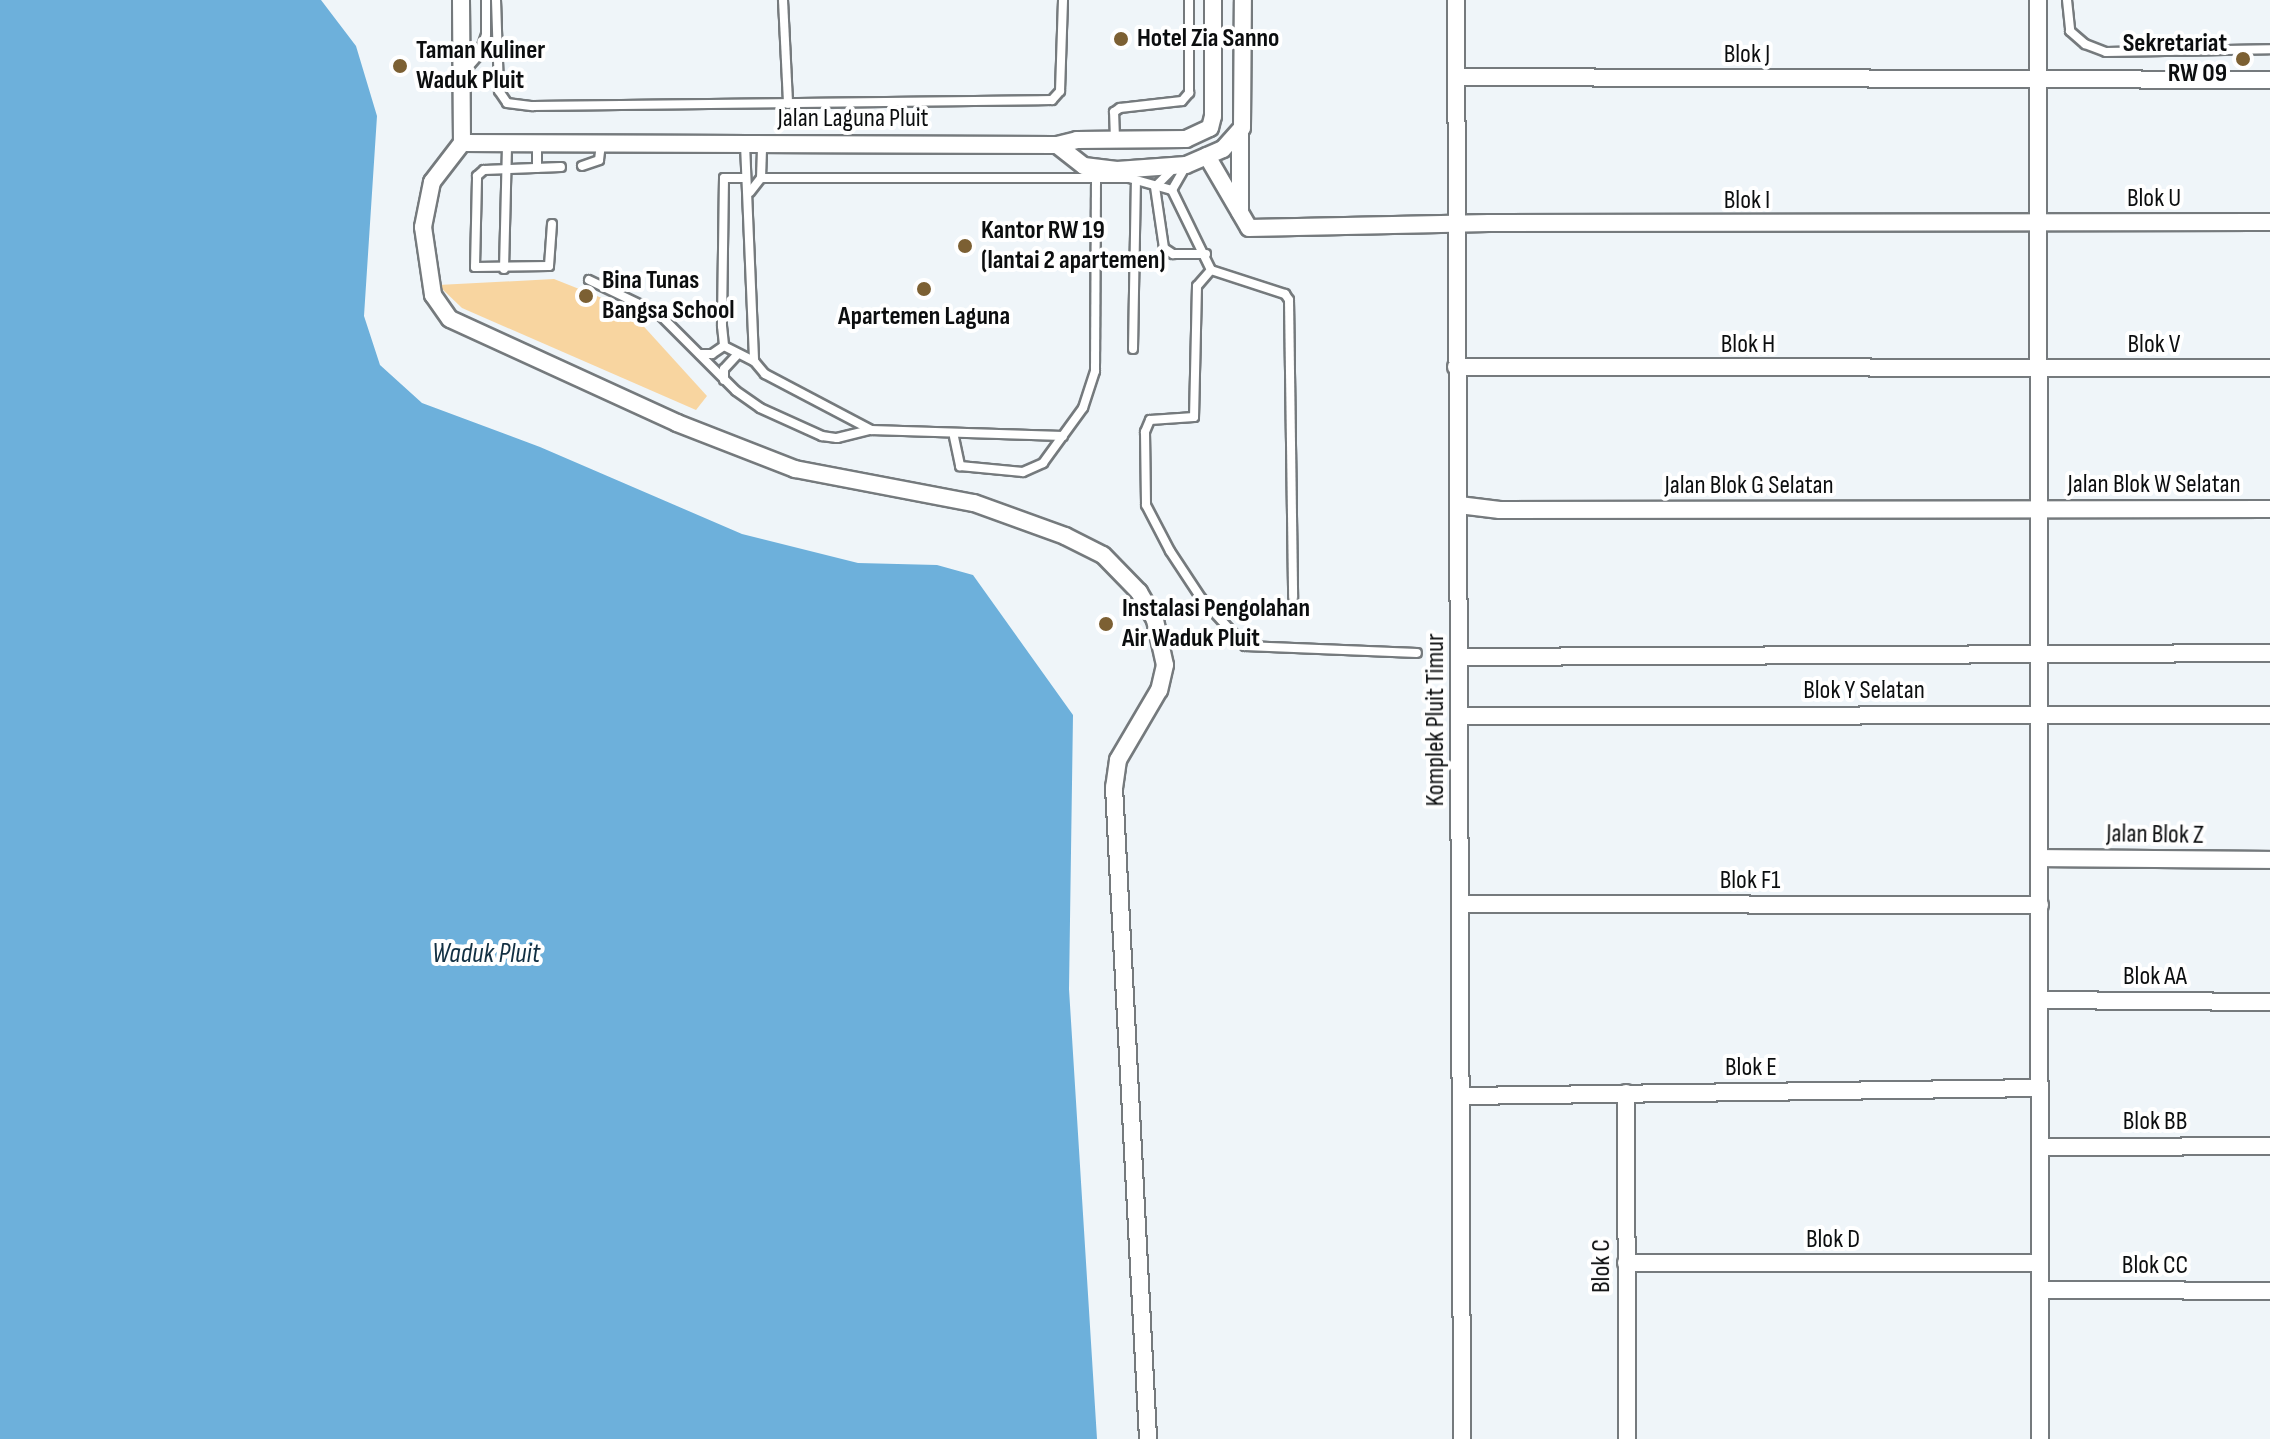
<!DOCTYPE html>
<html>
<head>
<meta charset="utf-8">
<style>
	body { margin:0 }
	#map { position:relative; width:2270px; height:1439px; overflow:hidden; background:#eff5f9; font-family:"Sofia Sans Condensed",sans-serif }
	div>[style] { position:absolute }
	.green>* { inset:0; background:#f8d5a0 }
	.water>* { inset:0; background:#6db0db }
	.roads { filter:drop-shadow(2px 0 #757a7d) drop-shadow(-2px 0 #757a7d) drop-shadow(0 2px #757a7d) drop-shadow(0 -2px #757a7d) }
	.service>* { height:8px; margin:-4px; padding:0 4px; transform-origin:4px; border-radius:4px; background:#fff }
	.minor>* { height:16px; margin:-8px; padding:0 8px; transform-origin:8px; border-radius:8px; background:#fff }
	.dots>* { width:22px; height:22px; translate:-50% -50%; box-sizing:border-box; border:4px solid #fff; border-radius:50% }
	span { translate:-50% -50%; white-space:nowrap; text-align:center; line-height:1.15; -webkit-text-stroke:8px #fff; paint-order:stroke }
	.poi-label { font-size:26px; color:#0c0e0f; font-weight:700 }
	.left { translate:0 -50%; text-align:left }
	.right { translate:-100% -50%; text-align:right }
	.street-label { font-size:26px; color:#0c0e0f }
	.water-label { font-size:28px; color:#123043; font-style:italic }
</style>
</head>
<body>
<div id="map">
	<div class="green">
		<div style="clip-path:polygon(554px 279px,627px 308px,707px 396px,696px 410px,462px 308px,438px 285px)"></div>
	</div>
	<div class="water">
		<div style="clip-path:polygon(0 0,321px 0,356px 46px,377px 116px,364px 316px,380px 365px,422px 403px,540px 447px,742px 534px,858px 563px,937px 565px,973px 575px,1073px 715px,1069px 989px,1097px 1439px,0 1439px)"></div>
	</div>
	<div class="roads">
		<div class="service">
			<div style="left:496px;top:0;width:91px;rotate:88.1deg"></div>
			<div style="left:499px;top:91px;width:14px;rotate:56deg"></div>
			<div style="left:507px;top:103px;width:26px;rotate:7deg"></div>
			<div style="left:533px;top:106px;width:519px;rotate:-0.66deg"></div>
			<div style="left:1052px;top:100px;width:12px;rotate:-48deg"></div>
			<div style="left:1060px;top:91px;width:91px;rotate:-88.1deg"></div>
			<div style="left:783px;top:0;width:104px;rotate:87.2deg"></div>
			<div style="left:2067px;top:0;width:31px;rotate:84deg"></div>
			<div style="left:2070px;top:31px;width:20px;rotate:41deg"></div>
			<div style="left:2085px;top:44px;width:22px;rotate:21deg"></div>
			<div style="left:2106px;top:52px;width:164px;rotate:-1deg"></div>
			<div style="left:464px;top:72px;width:23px;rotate:-49deg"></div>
			<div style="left:479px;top:55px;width:21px;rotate:-71deg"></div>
			<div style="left:486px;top:35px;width:35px;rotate:-90deg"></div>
			<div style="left:1115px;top:139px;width:27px;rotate:-92deg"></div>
			<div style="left:1114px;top:112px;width:7px;rotate:-34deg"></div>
			<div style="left:1120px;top:108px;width:62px;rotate:-6.4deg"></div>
			<div style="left:1182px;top:101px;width:11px;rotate:-49deg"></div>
			<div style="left:1189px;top:93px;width:93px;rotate:-90deg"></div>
			<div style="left:745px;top:144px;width:217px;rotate:87.6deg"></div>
			<div style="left:754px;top:361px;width:17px;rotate:50deg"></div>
			<div style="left:765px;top:374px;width:120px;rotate:27.8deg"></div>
			<div style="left:871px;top:430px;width:192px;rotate:1.8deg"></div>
			<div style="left:582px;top:166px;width:18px;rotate:-19deg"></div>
			<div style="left:599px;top:160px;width:16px;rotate:-83deg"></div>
			<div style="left:537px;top:168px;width:25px;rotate:-90deg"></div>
			<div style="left:1173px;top:169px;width:25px;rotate:135deg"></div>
			<div style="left:1155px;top:187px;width:62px;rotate:81.6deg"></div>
			<div style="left:1164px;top:248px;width:11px;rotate:34deg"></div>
			<div style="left:1173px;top:254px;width:33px"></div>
			<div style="left:746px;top:178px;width:22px;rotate:180deg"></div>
			<div style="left:724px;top:178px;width:148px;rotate:90.8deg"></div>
			<div style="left:722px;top:326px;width:20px;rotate:84deg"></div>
			<div style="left:724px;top:346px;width:34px;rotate:27deg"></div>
			<div style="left:761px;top:178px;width:368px"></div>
			<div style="left:1129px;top:178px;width:45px;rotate:15.6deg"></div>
			<div style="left:1172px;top:190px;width:89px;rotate:64deg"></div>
			<div style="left:1172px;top:190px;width:28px;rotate:-60deg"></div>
			<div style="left:750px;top:192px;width:18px;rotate:-52deg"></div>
			<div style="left:761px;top:178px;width:34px;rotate:-88deg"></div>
			<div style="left:552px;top:224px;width:42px;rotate:94.1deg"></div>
			<div style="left:549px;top:266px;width:74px;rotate:179.2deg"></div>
			<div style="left:475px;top:267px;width:91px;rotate:-88.7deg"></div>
			<div style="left:477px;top:176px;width:9px;rotate:-41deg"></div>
			<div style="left:484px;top:170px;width:77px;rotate:-2.2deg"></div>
			<div style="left:504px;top:269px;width:126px;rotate:-88.6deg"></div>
			<div style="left:1211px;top:270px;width:21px;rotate:131deg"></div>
			<div style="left:1197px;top:286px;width:131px;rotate:91.3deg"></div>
			<div style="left:1194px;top:417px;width:44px;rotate:176.1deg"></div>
			<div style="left:1150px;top:420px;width:13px;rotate:113deg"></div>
			<div style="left:1145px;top:432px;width:73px;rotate:89.2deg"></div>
			<div style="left:1146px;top:505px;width:52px;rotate:62.4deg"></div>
			<div style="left:1170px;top:551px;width:56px;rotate:56.6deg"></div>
			<div style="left:1201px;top:598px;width:65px;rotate:47.5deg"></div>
			<div style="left:1245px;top:646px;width:172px;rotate:2.3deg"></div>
			<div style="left:1211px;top:270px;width:78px;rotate:18deg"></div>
			<div style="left:1285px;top:294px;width:7px;rotate:56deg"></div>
			<div style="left:1289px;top:300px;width:297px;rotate:89.2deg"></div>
			<div style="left:589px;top:280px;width:76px;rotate:25.6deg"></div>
			<div style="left:658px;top:313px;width:110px;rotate:45deg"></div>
			<div style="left:736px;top:391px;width:29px;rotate:35deg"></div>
			<div style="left:760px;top:408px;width:68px;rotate:24.3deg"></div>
			<div style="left:822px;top:436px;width:15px;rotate:8deg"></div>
			<div style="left:837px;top:438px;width:34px;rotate:-14deg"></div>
			<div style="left:1133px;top:349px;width:165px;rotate:-89deg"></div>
			<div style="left:700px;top:354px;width:12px"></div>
			<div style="left:712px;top:354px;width:14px;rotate:-34deg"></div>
			<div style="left:724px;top:380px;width:11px;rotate:-90deg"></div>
			<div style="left:724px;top:369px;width:18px;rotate:-47deg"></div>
			<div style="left:954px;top:437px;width:30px;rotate:78deg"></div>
			<div style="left:960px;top:466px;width:63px;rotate:5.4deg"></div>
			<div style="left:1023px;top:472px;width:22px;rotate:-24deg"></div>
			<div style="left:1043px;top:463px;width:68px;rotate:-54deg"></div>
			<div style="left:1083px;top:408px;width:39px;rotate:-72deg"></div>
			<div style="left:1095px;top:371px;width:193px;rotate:-89.7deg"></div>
		</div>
		<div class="minor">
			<div style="left:461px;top:0;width:143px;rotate:89.6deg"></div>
			<div style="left:462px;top:143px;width:49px;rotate:127.6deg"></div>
			<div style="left:432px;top:182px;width:46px;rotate:101.3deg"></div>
			<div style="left:423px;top:227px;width:69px;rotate:81.6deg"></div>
			<div style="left:433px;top:295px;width:29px;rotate:55deg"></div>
			<div style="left:450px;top:319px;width:250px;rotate:24.6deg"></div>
			<div style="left:677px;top:423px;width:127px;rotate:21.3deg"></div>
			<div style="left:795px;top:469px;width:182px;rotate:10.8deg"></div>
			<div style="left:974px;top:503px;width:97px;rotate:19.9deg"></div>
			<div style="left:1065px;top:536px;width:42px;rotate:26.6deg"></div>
			<div style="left:1103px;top:555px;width:52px;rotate:45.8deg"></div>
			<div style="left:1139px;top:592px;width:32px;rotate:60deg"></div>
			<div style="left:1155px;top:620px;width:46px;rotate:77.5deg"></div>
			<div style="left:1165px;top:665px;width:26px;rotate:103deg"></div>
			<div style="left:1159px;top:690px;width:81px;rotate:120.4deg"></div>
			<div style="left:1118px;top:760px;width:27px;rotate:98deg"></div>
			<div style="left:1114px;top:787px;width:653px;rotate:87.01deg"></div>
			<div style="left:1456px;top:0;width:1439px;rotate:89.76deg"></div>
			<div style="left:2038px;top:0;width:1439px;rotate:89.92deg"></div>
			<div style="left:1456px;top:77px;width:814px;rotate:0.21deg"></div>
			<div style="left:462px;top:143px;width:595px;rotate:0.19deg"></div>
			<div style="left:1057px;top:145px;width:21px;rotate:-14deg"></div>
			<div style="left:1077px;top:140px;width:109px;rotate:-0.5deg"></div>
			<div style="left:1186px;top:139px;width:26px;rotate:-25deg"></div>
			<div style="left:1210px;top:128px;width:12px;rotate:-76deg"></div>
			<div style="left:1213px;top:116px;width:116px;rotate:-90deg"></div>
			<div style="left:1057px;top:145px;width:34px;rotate:38deg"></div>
			<div style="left:1084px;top:166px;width:33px;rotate:7deg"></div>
			<div style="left:1117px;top:170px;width:69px;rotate:-4.1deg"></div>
			<div style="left:1186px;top:165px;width:40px;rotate:-23.4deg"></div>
			<div style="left:1223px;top:149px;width:28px;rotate:-48deg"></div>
			<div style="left:1242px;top:128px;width:128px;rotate:-89.6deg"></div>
			<div style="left:1207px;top:156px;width:83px;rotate:59.7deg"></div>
			<div style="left:1249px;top:228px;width:240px;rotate:-1.2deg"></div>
			<div style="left:1489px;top:223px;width:781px;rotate:-0.07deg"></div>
			<div style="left:1240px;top:212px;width:78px;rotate:-90deg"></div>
			<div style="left:1456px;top:367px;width:814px;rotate:0.07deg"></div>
			<div style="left:1459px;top:505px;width:41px;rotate:7deg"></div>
			<div style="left:1500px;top:510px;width:770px;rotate:-0.07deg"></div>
			<div style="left:1460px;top:657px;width:810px;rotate:-0.28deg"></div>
			<div style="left:1459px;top:716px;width:811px;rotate:-0.07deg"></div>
			<div style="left:2040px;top:858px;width:230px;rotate:0.5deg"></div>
			<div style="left:1461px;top:904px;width:579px;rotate:0.1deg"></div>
			<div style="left:2039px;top:1000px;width:231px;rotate:0.5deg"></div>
			<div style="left:1626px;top:1093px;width:346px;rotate:89.8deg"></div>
			<div style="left:1462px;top:1096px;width:578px;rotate:-0.79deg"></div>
			<div style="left:2040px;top:1147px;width:230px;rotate:-0.2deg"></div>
			<div style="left:1626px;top:1263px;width:414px"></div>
			<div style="left:2040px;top:1290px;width:230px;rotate:0.2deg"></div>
		</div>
	</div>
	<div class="dots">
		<div style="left:1121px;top:39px;background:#7c6033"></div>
		<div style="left:2243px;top:59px;background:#7c6033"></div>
		<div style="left:400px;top:66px;background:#7c6033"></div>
		<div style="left:965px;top:246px;background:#7c6033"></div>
		<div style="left:924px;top:289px;background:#7c6033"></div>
		<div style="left:586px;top:296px;background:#7c6033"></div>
		<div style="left:1106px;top:624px;background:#7c6033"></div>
	</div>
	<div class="poi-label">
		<span class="left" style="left:1137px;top:39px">Hotel Zia Sanno</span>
		<span class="right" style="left:2227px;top:59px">Sekretariat<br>RW 09</span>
		<span class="left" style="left:416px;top:66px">Taman Kuliner<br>Waduk Pluit</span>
		<span class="left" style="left:981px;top:246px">Kantor RW 19<br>(lantai 2 apartemen)</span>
		<span class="left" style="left:602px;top:296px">Bina Tunas<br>Bangsa School</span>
		<span style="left:924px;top:317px">Apartemen Laguna</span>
		<span class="left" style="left:1122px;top:624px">Instalasi Pengolahan<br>Air Waduk Pluit</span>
	</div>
	<div class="street-label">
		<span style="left:1747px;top:55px">Blok J</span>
		<span style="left:853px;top:119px">Jalan Laguna Pluit</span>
		<span style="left:2154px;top:199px">Blok U</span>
		<span style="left:1747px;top:201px">Blok I</span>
		<span style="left:1748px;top:345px">Blok H</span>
		<span style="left:2154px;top:345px">Blok V</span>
		<span style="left:2154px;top:485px">Jalan Blok W Selatan</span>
		<span style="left:1749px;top:486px">Jalan Blok G Selatan</span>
		<span style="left:1864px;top:691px">Blok Y Selatan</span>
		<span style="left:1436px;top:720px;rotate:-90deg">Komplek Pluit Timur</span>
		<span style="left:2155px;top:835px;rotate:1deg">Jalan Blok Z</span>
		<span style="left:1750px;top:881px">Blok F1</span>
		<span style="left:2155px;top:977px">Blok AA</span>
		<span style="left:1751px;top:1068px">Blok E</span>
		<span style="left:2155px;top:1122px">Blok BB</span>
		<span style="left:1833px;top:1240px">Blok D</span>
		<span style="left:1602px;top:1266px;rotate:-90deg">Blok C</span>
		<span style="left:2155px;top:1266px">Blok CC</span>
	</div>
	<div class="water-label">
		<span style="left:486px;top:954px">Waduk Pluit</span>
	</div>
</div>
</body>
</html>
